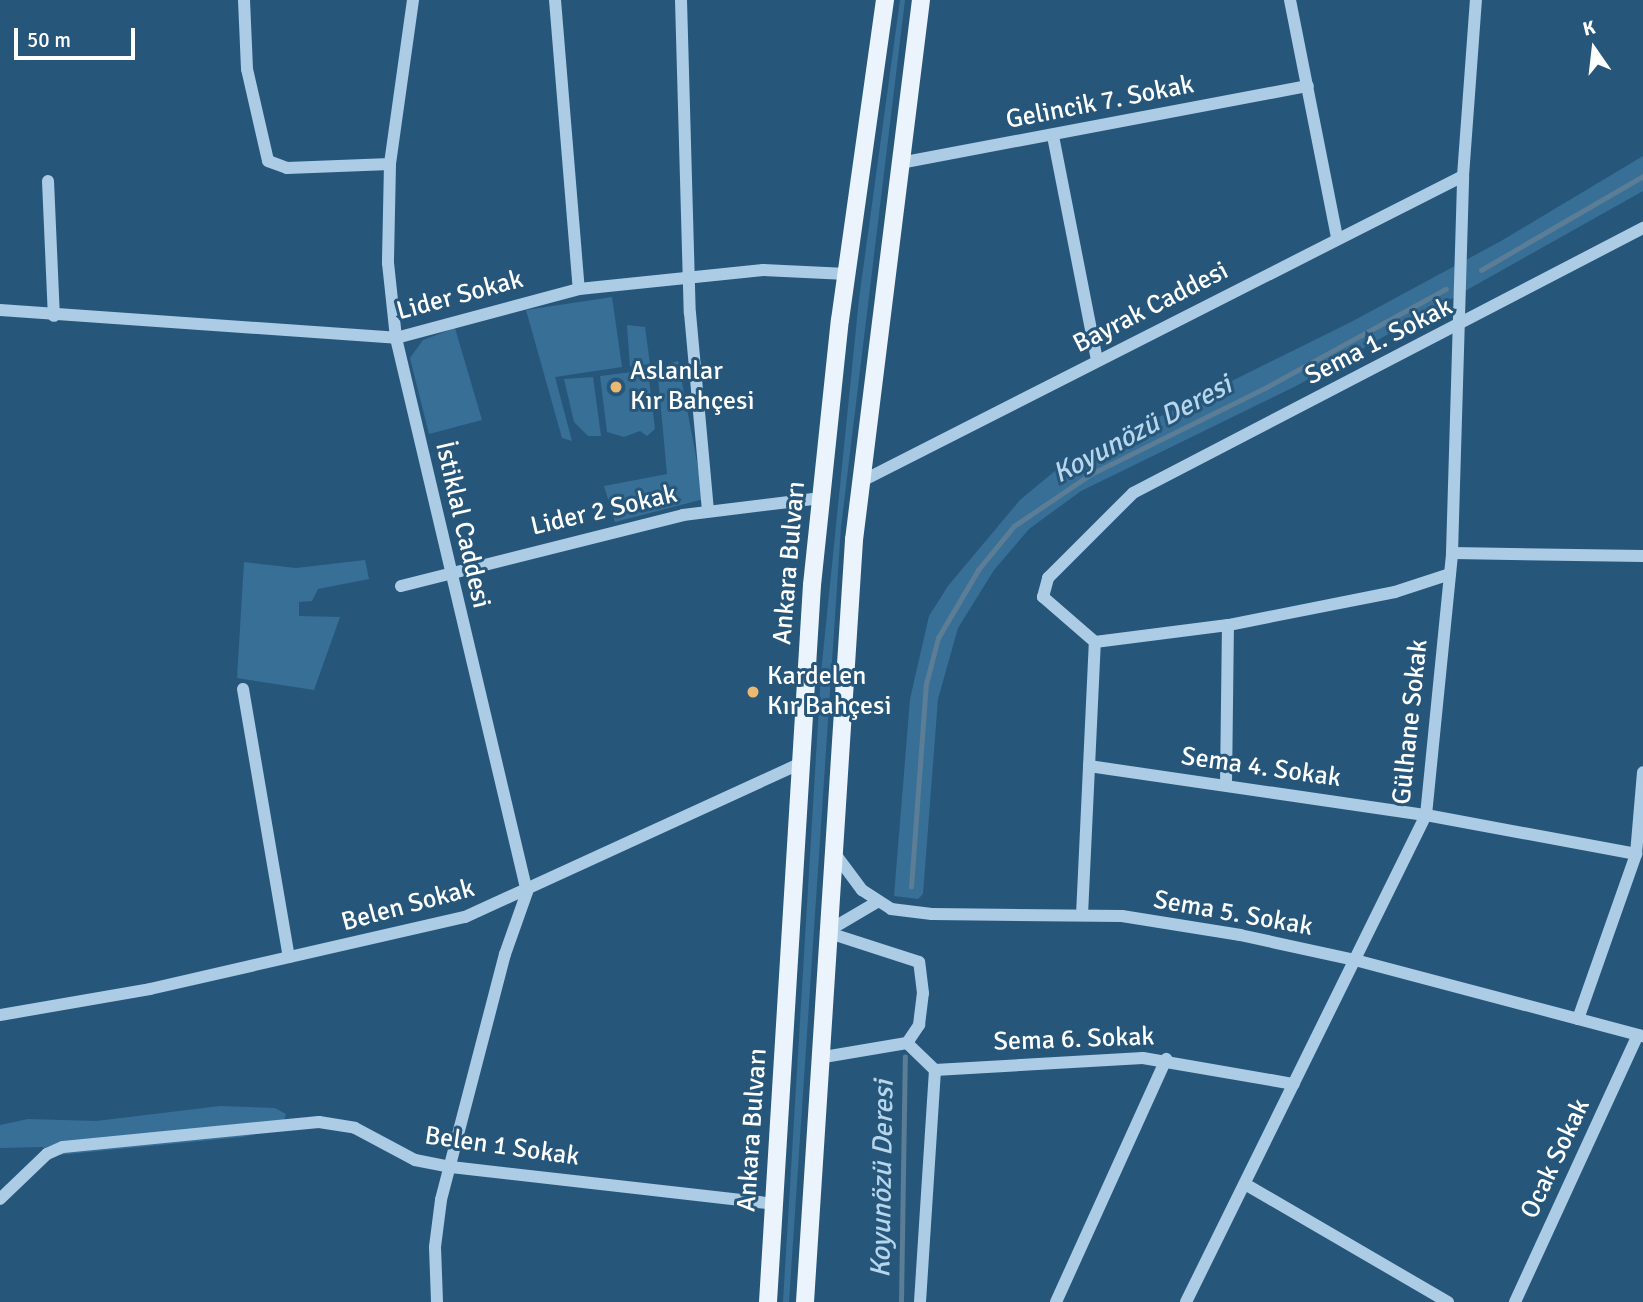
<!DOCTYPE html>
<html>
<head>
<meta charset="utf-8">
<style>
	body { margin:0 }
	#map { position:relative; width:1643px; height:1302px; overflow:hidden; background:#27567b; font-family:Signika,sans-serif }
	div>[style] { position:absolute }
	.green>* { inset:0; background:#386f96 }
	.stream>* { height:4.5px; margin:-2.25px; padding:0 2.25px; transform-origin:2.25px; border-radius:2.25px; background:#5b7d96 }
	.minor>* { height:12px; margin:-6px; padding:0 6px; transform-origin:6px; border-radius:6px; background:#abcce4 }
	.major>* { height:18px; margin:-9px; padding:0 9px; transform-origin:9px; border-radius:9px; background:#ebf4fc }
	.dots>* { width:19px; height:19px; translate:-50% -50%; box-sizing:border-box; border:4px solid #27567b; border-radius:50% }
	span { translate:-50% -50%; white-space:nowrap; text-align:center; line-height:1.15; -webkit-text-stroke:6px #27567b; paint-order:stroke }
	.street-label { font-size:26px; color:#fff }
	.poi-label { font-size:26px; color:#fff }
	.left { translate:0 -50%; text-align:left }
	.water-label { font-size:28px; color:#b6d6eb; font-style:italic }
	.north { position:absolute; left:1559px; top:14px; width:70px; height:70px; -webkit-text-stroke:5px #27567b; paint-order:stroke; rotate:346deg; font-size:19px; font-weight:700; line-height:28px; text-align:center; color:#fff }
	.north::after { content:''; display:block; margin:auto; width:24px; height:32px; background:#fff; clip-path:polygon(50% 0,100% 100%,50% 72%,0 100%) }
	.scale { position:absolute; left:14px; top:28px; width:121px; height:32px; box-sizing:border-box; border:4px solid #fff; border-top:0; padding-left:9px; font-size:21px; line-height:24px; white-space:nowrap; color:#fff; -webkit-text-stroke:5px #27567b; paint-order:stroke }
</style>
</head>
<body>
<div id="map">
	<div class="green">
		<div style="clip-path:polygon(900px 0,905px 0,841px 527px,789px 1302px,783px 1302px,821px 673px,859px 299px)"></div>
		<div style="clip-path:polygon(1643px 156px,1643px 191px,1296px 386px,1081px 491px,1029px 529px,994px 570px,958px 628px,938px 699px,923px 894px,918px 899px,894px 896px,910px 699px,929px 616px,948px 586px,1020px 500px,1062px 465px,1351px 322px,1501px 241px)"></div>
		<div style="clip-path:polygon(612px 297px,622px 367px,555px 377px,572px 441px,562px 438px,526px 310px)"></div>
		<div style="clip-path:polygon(627px 325px,645px 327px,650px 364px,630px 367px)"></div>
		<div style="clip-path:polygon(455px 328px,482px 420px,429px 434px,410px 358px,423px 340px)"></div>
		<div style="clip-path:polygon(678px 361px,704px 499px,615px 522px,604px 486px,667px 474px,657px 367px)"></div>
		<div style="clip-path:polygon(648px 370px,655px 429px,647px 436px,640px 431px,624px 437px,607px 432px,600px 376px)"></div>
		<div style="clip-path:polygon(593px 377px,601px 436px,588px 436px,574px 422px,564px 379px)"></div>
		<div style="clip-path:polygon(365px 560px,369px 579px,318px 589px,312px 601px,299px 602px,299px 616px,340px 617px,314px 690px,237px 678px,244px 562px,296px 568px)"></div>
		<div style="clip-path:polygon(220px 1106px,275px 1108px,286px 1114px,281px 1129px,242px 1137px,58px 1155px,42px 1147px,0 1148px,0 1125px,28px 1119px,96px 1121px)"></div>
	</div>
	<div class="stream">
		<div style="left:1481px;top:270px;width:187px;rotate:-30.1deg"></div>
		<div style="left:911px;top:887px;width:204px;rotate:-85.8deg"></div>
		<div style="left:926px;top:684px;width:48px;rotate:-75.4deg"></div>
		<div style="left:938px;top:638px;width:79px;rotate:-59.5deg"></div>
		<div style="left:978px;top:570px;width:57px;rotate:-50.7deg"></div>
		<div style="left:1014px;top:526px;width:93px;rotate:-34deg"></div>
		<div style="left:1091px;top:474px;width:194px;rotate:-26.3deg"></div>
		<div style="left:1265px;top:388px;width:206px;rotate:-28.7deg"></div>
		<div style="left:901px;top:1302px;width:245px;rotate:-89.1deg"></div>
	</div>
	<div class="minor">
		<div style="left:244px;top:0;width:69px;rotate:87.5deg"></div>
		<div style="left:247px;top:69px;width:94px;rotate:77.1deg"></div>
		<div style="left:268px;top:161px;width:20px;rotate:20deg"></div>
		<div style="left:287px;top:168px;width:103px;rotate:-2.2deg"></div>
		<div style="left:413px;top:0;width:166px;rotate:98deg"></div>
		<div style="left:390px;top:164px;width:99px;rotate:91.2deg"></div>
		<div style="left:388px;top:263px;width:75px;rotate:83.9deg"></div>
		<div style="left:396px;top:338px;width:569px;rotate:76.7deg"></div>
		<div style="left:527px;top:892px;width:66px;rotate:109.5deg"></div>
		<div style="left:505px;top:954px;width:254px;rotate:104.6deg"></div>
		<div style="left:441px;top:1200px;width:47px;rotate:97.3deg"></div>
		<div style="left:435px;top:1247px;width:55px;rotate:87.9deg"></div>
		<div style="left:555px;top:0;width:290px;rotate:85.3deg"></div>
		<div style="left:681px;top:0;width:313px;rotate:88.4deg"></div>
		<div style="left:690px;top:313px;width:199px;rotate:84.8deg"></div>
		<div style="left:1290px;top:0;width:243px;rotate:78.8deg"></div>
		<div style="left:1053px;top:136px;width:229px;rotate:78.9deg"></div>
		<div style="left:900px;top:163px;width:415px;rotate:-10.7deg"></div>
		<div style="left:48px;top:181px;width:135px;rotate:87.5deg"></div>
		<div style="left:0;top:310px;width:397px;rotate:4deg"></div>
		<div style="left:396px;top:338px;width:189px;rotate:-15deg"></div>
		<div style="left:579px;top:289px;width:185px;rotate:-5.9deg"></div>
		<div style="left:763px;top:270px;width:84px;rotate:2.7deg"></div>
		<div style="left:860px;top:482px;width:676px;rotate:-26.91deg"></div>
		<div style="left:1452px;top:553px;width:191px;rotate:0.9deg"></div>
		<div style="left:1450px;top:574px;width:58px;rotate:161.9deg"></div>
		<div style="left:1395px;top:592px;width:170px;rotate:168.8deg"></div>
		<div style="left:1228px;top:625px;width:134px;rotate:172.7deg"></div>
		<div style="left:1095px;top:642px;width:69px;rotate:-139.1deg"></div>
		<div style="left:1043px;top:597px;width:20px;rotate:-75deg"></div>
		<div style="left:1048px;top:578px;width:120px;rotate:-45deg"></div>
		<div style="left:1133px;top:493px;width:575px;rotate:-27.46deg"></div>
		<div style="left:401px;top:586px;width:291px;rotate:-14.1deg"></div>
		<div style="left:683px;top:515px;width:139px;rotate:-7deg"></div>
		<div style="left:243px;top:689px;width:272px;rotate:80.3deg"></div>
		<div style="left:1089px;top:766px;width:341px;rotate:8.3deg"></div>
		<div style="left:1426px;top:815px;width:214px;rotate:10.5deg"></div>
		<div style="left:1226px;top:785px;width:160px;rotate:-89.3deg"></div>
		<div style="left:833px;top:851px;width:49px;rotate:53.4deg"></div>
		<div style="left:862px;top:890px;width:35px;rotate:33deg"></div>
		<div style="left:891px;top:909px;width:41px;rotate:7deg"></div>
		<div style="left:932px;top:914px;width:190px;rotate:0.6deg"></div>
		<div style="left:1122px;top:916px;width:120px;rotate:9.1deg"></div>
		<div style="left:1240px;top:935px;width:118px;rotate:12.3deg"></div>
		<div style="left:1355px;top:960px;width:298px;rotate:14.8deg"></div>
		<div style="left:1082px;top:915px;width:273px;rotate:-87.3deg"></div>
		<div style="left:826px;top:932px;width:59px;rotate:-30.5deg"></div>
		<div style="left:0;top:1015px;width:152px;rotate:-9.8deg"></div>
		<div style="left:150px;top:989px;width:323px;rotate:-12.9deg"></div>
		<div style="left:465px;top:917px;width:371px;rotate:-24.6deg"></div>
		<div style="left:1578px;top:1019px;width:175px;rotate:-70.6deg"></div>
		<div style="left:1636px;top:854px;width:82px;rotate:-85.1deg"></div>
		<div style="left:907px;top:1043px;width:39px;rotate:44deg"></div>
		<div style="left:935px;top:1070px;width:208px;rotate:-3.3deg"></div>
		<div style="left:1143px;top:1058px;width:153px;rotate:9.8deg"></div>
		<div style="left:818px;top:1058px;width:90px;rotate:-9.6deg"></div>
		<div style="left:907px;top:1043px;width:22px;rotate:-56deg"></div>
		<div style="left:919px;top:1025px;width:32px;rotate:-83deg"></div>
		<div style="left:923px;top:993px;width:31px;rotate:-97deg"></div>
		<div style="left:919px;top:962px;width:98px;rotate:-162.1deg"></div>
		<div style="left:1245px;top:1184px;width:235px;rotate:30.2deg"></div>
		<div style="left:0;top:1199px;width:65px;rotate:-43.8deg"></div>
		<div style="left:47px;top:1154px;width:17px;rotate:-24deg"></div>
		<div style="left:63px;top:1147px;width:257px;rotate:-5.6deg"></div>
		<div style="left:319px;top:1122px;width:36px;rotate:9deg"></div>
		<div style="left:355px;top:1128px;width:68px;rotate:28.1deg"></div>
		<div style="left:415px;top:1160px;width:37px;rotate:11deg"></div>
		<div style="left:451px;top:1167px;width:325px;rotate:6.5deg"></div>
		<div style="left:920px;top:1302px;width:232px;rotate:-86.3deg"></div>
		<div style="left:1056px;top:1302px;width:267px;rotate:-65.6deg"></div>
		<div style="left:1186px;top:1302px;width:543px;rotate:-63.77deg"></div>
		<div style="left:1426px;top:815px;width:263px;rotate:-84.3deg"></div>
		<div style="left:1452px;top:553px;width:377px;rotate:-88.3deg"></div>
		<div style="left:1463px;top:176px;width:176px;rotate:-85.8deg"></div>
		<div style="left:1515px;top:1302px;width:294px;rotate:-65.3deg"></div>
	</div>
	<div class="major">
		<div style="left:768px;top:1302px;width:718px;rotate:-86.49deg"></div>
		<div style="left:812px;top:585px;width:266px;rotate:-84deg"></div>
		<div style="left:840px;top:320px;width:323px;rotate:-82deg"></div>
		<div style="left:805px;top:1302px;width:764px;rotate:-86.32deg"></div>
		<div style="left:854px;top:540px;width:544px;rotate:-82.93deg"></div>
	</div>
	<div class="dots">
		<div style="left:616px;top:387px;background:#ebb972"></div>
		<div style="left:753px;top:692px;background:#ebb972"></div>
	</div>
	<div class="street-label">
		<span style="left:1100px;top:103px;rotate:-11deg">Gelincik 7. Sokak</span>
		<span style="left:460px;top:296px;rotate:-15deg">Lider Sokak</span>
		<span style="left:1151px;top:308px;rotate:-27deg">Bayrak Caddesi</span>
		<span style="left:1379px;top:342px;rotate:-27deg">Sema 1. Sokak</span>
		<span style="left:604px;top:511px;rotate:-13deg">Lider 2 Sokak</span>
		<span style="left:462px;top:525px;rotate:77deg">İstiklal Caddesi</span>
		<span style="left:790px;top:563px;rotate:-85deg">Ankara Bulvarı</span>
		<span style="left:1411px;top:722px;rotate:-84deg">Gülhane Sokak</span>
		<span style="left:1261px;top:768px;rotate:8deg">Sema 4. Sokak</span>
		<span style="left:408px;top:906px;rotate:-15deg">Belen Sokak</span>
		<span style="left:1233px;top:914px;rotate:10deg">Sema 5. Sokak</span>
		<span style="left:1074px;top:1040px;rotate:-2deg">Sema 6. Sokak</span>
		<span style="left:753px;top:1130px;rotate:-86deg">Ankara Bulvarı</span>
		<span style="left:502px;top:1147px;rotate:8deg">Belen 1 Sokak</span>
		<span style="left:1556px;top:1159px;rotate:-65deg">Ocak Sokak</span>
	</div>
	<div class="poi-label">
		<span class="left" style="left:630px;top:387px">Aslanlar<br>Kır Bahçesi</span>
		<span class="left" style="left:767px;top:692px">Kardelen<br>Kır Bahçesi</span>
	</div>
	<div class="water-label">
		<span style="left:1142px;top:429px;rotate:-28deg">Koyunözü Deresi</span>
		<span style="left:882px;top:1179px;rotate:-89deg">Koyunözü Deresi</span>
	</div>
	<div class="north">K</div>
	<div class="scale">50 m</div>
</div>
</body>
</html>
